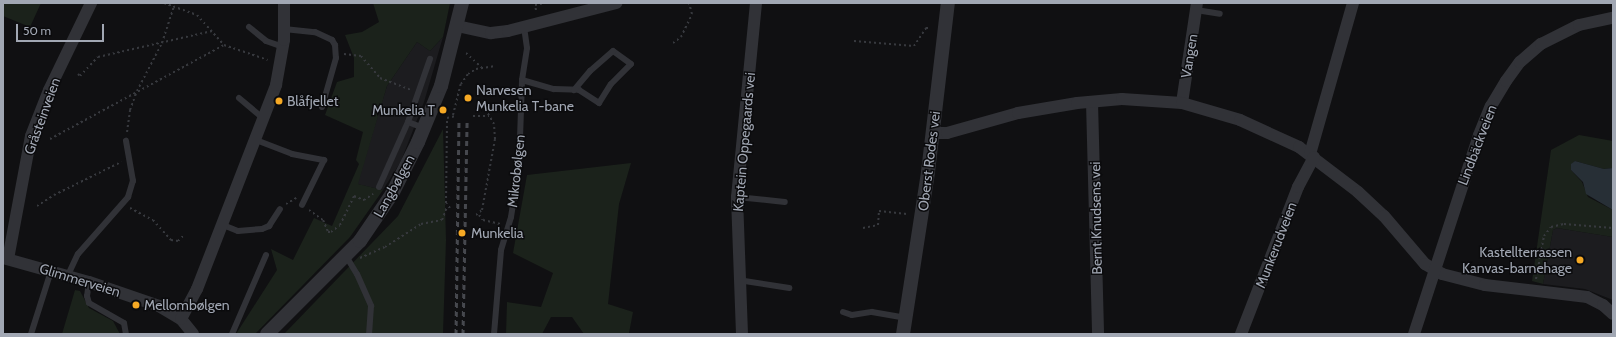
<!DOCTYPE html>
<html>
<head>
<meta charset="utf-8">
<style>
	body { margin:0 }
	#map { position:relative; width:1616px; height:337px; overflow:hidden; background:#101012; font-family:Cabin,sans-serif }
	div>[style] { position:absolute }
	.built>* { inset:0; background:#1c1c1f }
	.green>* { inset:0; background:#1b221b }
	.water>* { inset:0; background:#272f36 }
	.path>* { height:2px; margin-top:-1px; transform-origin:0; background:repeating-linear-gradient(90deg,#37393e 0 2px,transparent 0 5px) }
	.service>* { height:6px; margin:-3px; padding:0 3px; transform-origin:3px; border-radius:3px; background:#313237 }
	.minor>* { height:12px; margin:-6px; padding:0 6px; transform-origin:6px; border-radius:6px; background:#313237 }
	.tertiary>* { height:14px; margin:-7px; padding:0 7px; transform-origin:7px; border-radius:7px; background:#313237 }
	.rail>* { height:3px; margin-top:-1.5px; transform-origin:0; background:repeating-linear-gradient(90deg,#46484e 0 5px,transparent 0 9px) }
	.dots>* { width:11px; height:11px; translate:-50% -50%; box-sizing:border-box; border:2px solid #0b0b0d; border-radius:50% }
	span { translate:-50% -50%; white-space:nowrap; text-align:center; line-height:1.15; -webkit-text-stroke:3px #0b0b0d; paint-order:stroke }
	.street-label { font-size:14px; color:#a1a7b3 }
	.poi-label { font-size:14px; color:#a1a7b3 }
	.left { translate:0 -50%; text-align:left }
	.right { translate:-100% -50%; text-align:right }
	.frame { position:absolute; inset:0; border:4px solid #a1a7b3; pointer-events:none }
	.scale { position:absolute; left:16px; top:24px; width:88px; height:18px; box-sizing:border-box; border:2px solid #a1a7b3; border-top:0; padding-left:5px; font-size:12px; line-height:14px; white-space:nowrap; color:#a1a7b3; -webkit-text-stroke:3px #0b0b0d; paint-order:stroke }
</style>
</head>
<body>
<div id="map">
	<div class="built">
		<div style="clip-path:polygon(443px 37px,424px 102px,401px 161px,383px 190px,357px 184px,387px 86px,417px 42px,430px 51px)"></div>
		<div style="clip-path:polygon(1557px 228px,1613px 237px,1613px 300px,1585px 289px,1543px 284px,1553px 230px)"></div>
	</div>
	<div class="green">
		<div style="clip-path:polygon(3px 3px,41px 3px,30px 27px,3px 16px)"></div>
		<div style="clip-path:polygon(373px 3px,450px 3px,443px 37px,430px 51px,417px 42px,387px 86px,358px 184px,383px 190px,350px 237px,255px 334px,236px 334px,277px 270px,271px 249px,293px 260px,314px 218px,332px 226px,359px 164px,356px 160px,363px 132px,325px 115px,337px 82px,354px 77px,354px 58px,345px 35px,362px 32px,379px 22px)"></div>
		<div style="clip-path:polygon(443px 129px,446px 240px,443px 334px,284px 334px,398px 216px)"></div>
		<div style="clip-path:polygon(1579px 135px,1613px 141px,1613px 168px,1604px 169px,1575px 161px,1571px 165px,1571px 170px,1582px 182px,1588px 197px,1613px 210px,1613px 237px,1557px 228px,1553px 230px,1543px 284px,1532px 281px,1551px 150px)"></div>
		<div style="clip-path:polygon(631px 163px,619px 204px,608px 304px,633px 312px,629px 333px,584px 334px,572px 317px,551px 317px,542px 334px,506px 334px,507px 302px,541px 307px,553px 273px,513px 253px,527px 175px)"></div>
		<div style="clip-path:polygon(75px 290px,80px 291px,89px 308px,113px 321px,120px 334px,62px 334px)"></div>
	</div>
	<div class="water">
		<div style="clip-path:polygon(1575px 161px,1604px 169px,1613px 168px,1613px 210px,1586px 194px,1583px 182px,1571px 170px,1571px 164px)"></div>
	</div>
	<div class="path">
		<div style="left:164px;top:3px;width:35px;rotate:20deg"></div>
		<div style="left:197px;top:15px;width:40px;rotate:48deg"></div>
		<div style="left:224px;top:45px;width:46px;rotate:18.8deg"></div>
		<div style="left:536px;top:10px;width:5px;rotate:-101deg"></div>
		<div style="left:535px;top:5px;width:10px;rotate:-11deg"></div>
		<div style="left:854px;top:41px;width:60px;rotate:4.8deg"></div>
		<div style="left:914px;top:46px;width:22px;rotate:-56deg"></div>
		<div style="left:926px;top:28px;width:4px"></div>
		<div style="left:673px;top:43px;width:10px;rotate:-37deg"></div>
		<div style="left:681px;top:37px;width:25px;rotate:-64deg"></div>
		<div style="left:692px;top:14px;width:11px;rotate:-105deg"></div>
		<div style="left:466px;top:53px;width:21px;rotate:43deg"></div>
		<div style="left:344px;top:54px;width:17px;rotate:7deg"></div>
		<div style="left:361px;top:56px;width:29px;rotate:49deg"></div>
		<div style="left:380px;top:78px;width:33px;rotate:21deg"></div>
		<div style="left:78px;top:74px;width:3px;rotate:45deg"></div>
		<div style="left:80px;top:76px;width:26px;rotate:-47deg"></div>
		<div style="left:98px;top:57px;width:117px;rotate:-12.8deg"></div>
		<div style="left:453px;top:115px;width:32px;rotate:-76deg"></div>
		<div style="left:461px;top:84px;width:12px;rotate:-55deg"></div>
		<div style="left:468px;top:74px;width:9px;rotate:-32deg"></div>
		<div style="left:476px;top:69px;width:18px;rotate:-9deg"></div>
		<div style="left:473px;top:116px;width:16px"></div>
		<div style="left:127px;top:132px;width:22px;rotate:-82deg"></div>
		<div style="left:130px;top:110px;width:20px;rotate:-70deg"></div>
		<div style="left:137px;top:91px;width:54px;rotate:-62.5deg"></div>
		<div style="left:162px;top:43px;width:38px;rotate:-72deg"></div>
		<div style="left:50px;top:139px;width:198px;rotate:-28.4deg"></div>
		<div style="left:286px;top:204px;width:12px;rotate:-31deg"></div>
		<div style="left:37px;top:206px;width:20px;rotate:-33deg"></div>
		<div style="left:54px;top:195px;width:75px;rotate:-26.2deg"></div>
		<div style="left:130px;top:208px;width:26px;rotate:28deg"></div>
		<div style="left:153px;top:220px;width:27px;rotate:48deg"></div>
		<div style="left:171px;top:240px;width:7px;rotate:8deg"></div>
		<div style="left:178px;top:241px;width:8px;rotate:-45deg"></div>
		<div style="left:450px;top:208px;width:6px;rotate:-129deg"></div>
		<div style="left:446px;top:203px;width:85px;rotate:-89.3deg"></div>
		<div style="left:447px;top:118px;width:9px;rotate:-13deg"></div>
		<div style="left:309px;top:210px;width:17px;rotate:36deg"></div>
		<div style="left:323px;top:220px;width:13px;rotate:67deg"></div>
		<div style="left:328px;top:232px;width:3px"></div>
		<div style="left:331px;top:232px;width:11px;rotate:-38deg"></div>
		<div style="left:340px;top:225px;width:32px;rotate:-64deg"></div>
		<div style="left:354px;top:196px;width:11px;rotate:22deg"></div>
		<div style="left:364px;top:200px;width:11px;rotate:-34deg"></div>
		<div style="left:476px;top:215px;width:8px;rotate:-40deg"></div>
		<div style="left:482px;top:210px;width:72px;rotate:-79.6deg"></div>
		<div style="left:495px;top:139px;width:15px;rotate:-94deg"></div>
		<div style="left:494px;top:124px;width:16px;rotate:-120deg"></div>
		<div style="left:479px;top:215px;width:6px;rotate:51deg"></div>
		<div style="left:483px;top:220px;width:18px;rotate:13deg"></div>
		<div style="left:863px;top:228px;width:15px;rotate:-11deg"></div>
		<div style="left:878px;top:225px;width:14px;rotate:-86deg"></div>
		<div style="left:879px;top:211px;width:28px;rotate:6deg"></div>
		<div style="left:360px;top:258px;width:27px;rotate:-24deg"></div>
		<div style="left:385px;top:247px;width:43px;rotate:-32.6deg"></div>
		<div style="left:421px;top:224px;width:21px;rotate:-11deg"></div>
		<div style="left:442px;top:220px;width:14px;rotate:-69deg"></div>
		<div style="left:1536px;top:279px;width:44px;rotate:-79.5deg"></div>
		<div style="left:1544px;top:236px;width:11px;rotate:-52deg"></div>
		<div style="left:1551px;top:227px;width:13px;rotate:-13deg"></div>
		<div style="left:1564px;top:224px;width:49px;rotate:4.7deg"></div>
	</div>
	<div class="service">
		<div style="left:1196px;top:10px;width:24px;rotate:9deg"></div>
		<div style="left:249px;top:27px;width:22px;rotate:39deg"></div>
		<div style="left:266px;top:41px;width:18px;rotate:19deg"></div>
		<div style="left:284px;top:29px;width:31px;rotate:6deg"></div>
		<div style="left:315px;top:32px;width:19px;rotate:25deg"></div>
		<div style="left:332px;top:40px;width:6px;rotate:59deg"></div>
		<div style="left:335px;top:45px;width:13px;rotate:86deg"></div>
		<div style="left:336px;top:58px;width:51px;rotate:105.9deg"></div>
		<div style="left:522px;top:80px;width:33px;rotate:16deg"></div>
		<div style="left:554px;top:89px;width:25px;rotate:2deg"></div>
		<div style="left:579px;top:90px;width:24px;rotate:33deg"></div>
		<div style="left:599px;top:103px;width:22px;rotate:-58deg"></div>
		<div style="left:611px;top:84px;width:28px;rotate:-45deg"></div>
		<div style="left:631px;top:64px;width:22px;rotate:-144deg"></div>
		<div style="left:613px;top:51px;width:30px;rotate:139deg"></div>
		<div style="left:590px;top:71px;width:25px;rotate:130deg"></div>
		<div style="left:239px;top:98px;width:33px;rotate:40deg"></div>
		<div style="left:408px;top:122px;width:17px;rotate:21deg"></div>
		<div style="left:256px;top:140px;width:39px;rotate:21deg"></div>
		<div style="left:292px;top:154px;width:33px;rotate:11deg"></div>
		<div style="left:324px;top:160px;width:50px;rotate:116.1deg"></div>
		<div style="left:379px;top:187px;width:71px;rotate:-66deg"></div>
		<div style="left:408px;top:122px;width:67px;rotate:-70.8deg"></div>
		<div style="left:737px;top:197px;width:48px;rotate:5.9deg"></div>
		<div style="left:223px;top:225px;width:16px;rotate:22deg"></div>
		<div style="left:238px;top:231px;width:24px;rotate:-5deg"></div>
		<div style="left:262px;top:229px;width:8px;rotate:-23deg"></div>
		<div style="left:269px;top:226px;width:20px;rotate:-57deg"></div>
		<div style="left:346px;top:256px;width:21px;rotate:59deg"></div>
		<div style="left:357px;top:274px;width:35px;rotate:66deg"></div>
		<div style="left:371px;top:306px;width:28px;rotate:94deg"></div>
		<div style="left:68px;top:275px;width:23px;rotate:-65deg"></div>
		<div style="left:78px;top:254px;width:76px;rotate:-48.7deg"></div>
		<div style="left:128px;top:197px;width:17px;rotate:-73deg"></div>
		<div style="left:133px;top:181px;width:41px;rotate:-99.9deg"></div>
		<div style="left:738px;top:280px;width:52px;rotate:8.9deg"></div>
		<div style="left:89px;top:282px;width:14px;rotate:98deg"></div>
		<div style="left:87px;top:296px;width:7px;rotate:74deg"></div>
		<div style="left:89px;top:303px;width:40px;rotate:29.7deg"></div>
		<div style="left:124px;top:323px;width:11px;rotate:80deg"></div>
		<div style="left:843px;top:312px;width:9px;rotate:18deg"></div>
		<div style="left:852px;top:315px;width:20px;rotate:-9deg"></div>
		<div style="left:872px;top:312px;width:35px;rotate:10deg"></div>
		<div style="left:31px;top:334px;width:66px;rotate:-72.4deg"></div>
		<div style="left:232px;top:334px;width:86px;rotate:-66.7deg"></div>
		<div style="left:494px;top:334px;width:84px;rotate:-85.2deg"></div>
		<div style="left:501px;top:250px;width:34px;rotate:-73deg"></div>
		<div style="left:511px;top:217px;width:51px;rotate:-80.9deg"></div>
		<div style="left:519px;top:167px;width:87px;rotate:-88deg"></div>
		<div style="left:522px;top:80px;width:32px;rotate:-81deg"></div>
		<div style="left:527px;top:48px;width:22px;rotate:-98deg"></div>
	</div>
	<div class="minor">
		<div style="left:457px;top:26px;width:35px;rotate:12deg"></div>
		<div style="left:491px;top:33px;width:17px;rotate:-7deg"></div>
		<div style="left:508px;top:31px;width:112px;rotate:-14.5deg"></div>
		<div style="left:1092px;top:102px;width:232px;rotate:88.5deg"></div>
		<div style="left:1182px;top:103px;width:101px;rotate:-81.5deg"></div>
		<div style="left:932px;top:133px;width:15px"></div>
		<div style="left:947px;top:133px;width:74px;rotate:-15.7deg"></div>
		<div style="left:1018px;top:113px;width:60px;rotate:-9.6deg"></div>
		<div style="left:1077px;top:103px;width:45px;rotate:-5.1deg"></div>
		<div style="left:1122px;top:99px;width:60px;rotate:3.8deg"></div>
		<div style="left:1182px;top:103px;width:60px;rotate:16.3deg"></div>
		<div style="left:1240px;top:120px;width:65px;rotate:24.6deg"></div>
		<div style="left:1299px;top:147px;width:74px;rotate:37.3deg"></div>
		<div style="left:1358px;top:192px;width:35px;rotate:43deg"></div>
		<div style="left:1384px;top:216px;width:63px;rotate:49.5deg"></div>
		<div style="left:1425px;top:264px;width:20px;rotate:30deg"></div>
		<div style="left:1442px;top:274px;width:44px;rotate:14.3deg"></div>
		<div style="left:1485px;top:285px;width:103px;rotate:6.7deg"></div>
		<div style="left:1587px;top:297px;width:18px;rotate:27deg"></div>
		<div style="left:1603px;top:305px;width:13px;rotate:42deg"></div>
		<div style="left:1310px;top:154px;width:157px;rotate:-74.1deg"></div>
		<div style="left:3px;top:258px;width:89px;rotate:15.6deg"></div>
		<div style="left:89px;top:282px;width:74px;rotate:18.9deg"></div>
		<div style="left:159px;top:306px;width:26px;rotate:31deg"></div>
		<div style="left:181px;top:319px;width:19px;rotate:51deg"></div>
		<div style="left:8px;top:259px;width:125px;rotate:-79.4deg"></div>
		<div style="left:31px;top:136px;width:49px;rotate:-68.6deg"></div>
		<div style="left:49px;top:90px;width:97px;rotate:-64.2deg"></div>
		<div style="left:181px;top:319px;width:34px;rotate:-62deg"></div>
		<div style="left:197px;top:289px;width:219px;rotate:-68.8deg"></div>
		<div style="left:276px;top:85px;width:46px;rotate:-79.9deg"></div>
		<div style="left:284px;top:40px;width:37px;rotate:-90deg"></div>
		<div style="left:742px;top:334px;width:137px;rotate:-92.1deg"></div>
		<div style="left:737px;top:197px;width:195px;rotate:-84.4deg"></div>
		<div style="left:1241px;top:334px;width:158px;rotate:-68.8deg"></div>
		<div style="left:1298px;top:187px;width:34px;rotate:-62deg"></div>
		<div style="left:1414px;top:334px;width:209px;rotate:-71.9deg"></div>
		<div style="left:1479px;top:135px;width:31px;rotate:-68deg"></div>
		<div style="left:1491px;top:106px;width:29px;rotate:-59deg"></div>
		<div style="left:1506px;top:81px;width:24px;rotate:-54deg"></div>
		<div style="left:1520px;top:62px;width:28px;rotate:-41deg"></div>
		<div style="left:1541px;top:44px;width:42px;rotate:-26.6deg"></div>
		<div style="left:1579px;top:25px;width:35px;rotate:-12deg"></div>
	</div>
	<div class="tertiary">
		<div style="left:267px;top:334px;width:132px;rotate:-45deg"></div>
		<div style="left:360px;top:241px;width:57px;rotate:-55.8deg"></div>
		<div style="left:392px;top:194px;width:58px;rotate:-63.4deg"></div>
		<div style="left:418px;top:142px;width:61px;rotate:-67.7deg"></div>
		<div style="left:441px;top:86px;width:86px;rotate:-75.8deg"></div>
		<div style="left:903px;top:334px;width:164px;rotate:-81.2deg"></div>
		<div style="left:928px;top:172px;width:170px;rotate:-83.3deg"></div>
	</div>
	<div class="rail">
		<div style="left:456px;top:334px;width:214px;rotate:-89.2deg"></div>
		<div style="left:463px;top:334px;width:214px;rotate:-88.9deg"></div>
	</div>
	<div class="dots">
		<div style="left:468px;top:98px;background:#f6a924"></div>
		<div style="left:279px;top:101px;background:#f6a924"></div>
		<div style="left:443px;top:110px;background:#f6a924"></div>
		<div style="left:462px;top:233px;background:#f6a924"></div>
		<div style="left:1580px;top:260px;background:#f6a924"></div>
		<div style="left:136px;top:305px;background:#f6a924"></div>
	</div>
	<div class="street-label">
		<span style="left:1189px;top:56px;rotate:-81deg">Vangen</span>
		<span style="left:42px;top:116px;rotate:-70deg">Gråsteinveien</span>
		<span style="left:744px;top:142px;rotate:-85deg">Kaptein Oppegaards vei</span>
		<span style="left:1477px;top:145px;rotate:-69deg">Lindbäckveien</span>
		<span style="left:929px;top:161px;rotate:-83deg">Oberst Rodes vei</span>
		<span style="left:516px;top:171px;rotate:-84deg">Mikrobølgen</span>
		<span style="left:394px;top:186px;rotate:-61deg">Langbølgen</span>
		<span style="left:1096px;top:218px;rotate:-91deg">Bernt Knudsens vei</span>
		<span style="left:1276px;top:245px;rotate:-69deg">Munkerudveien</span>
		<span style="left:80px;top:280px;rotate:17deg">Glimmerveien</span>
	</div>
	<div class="poi-label">
		<span class="left" style="left:476px;top:98px">Narvesen<br>Munkelia T-bane</span>
		<span class="left" style="left:287px;top:101px">Blåfjellet</span>
		<span class="right" style="left:435px;top:110px">Munkelia T</span>
		<span class="left" style="left:471px;top:233px">Munkelia</span>
		<span class="right" style="left:1572px;top:260px">Kastellterrassen<br>Kanvas-barnehage</span>
		<span class="left" style="left:144px;top:305px">Mellombølgen</span>
	</div>
	<div class="frame"></div>
	<div class="scale">50 m</div>
</div>
</body>
</html>
